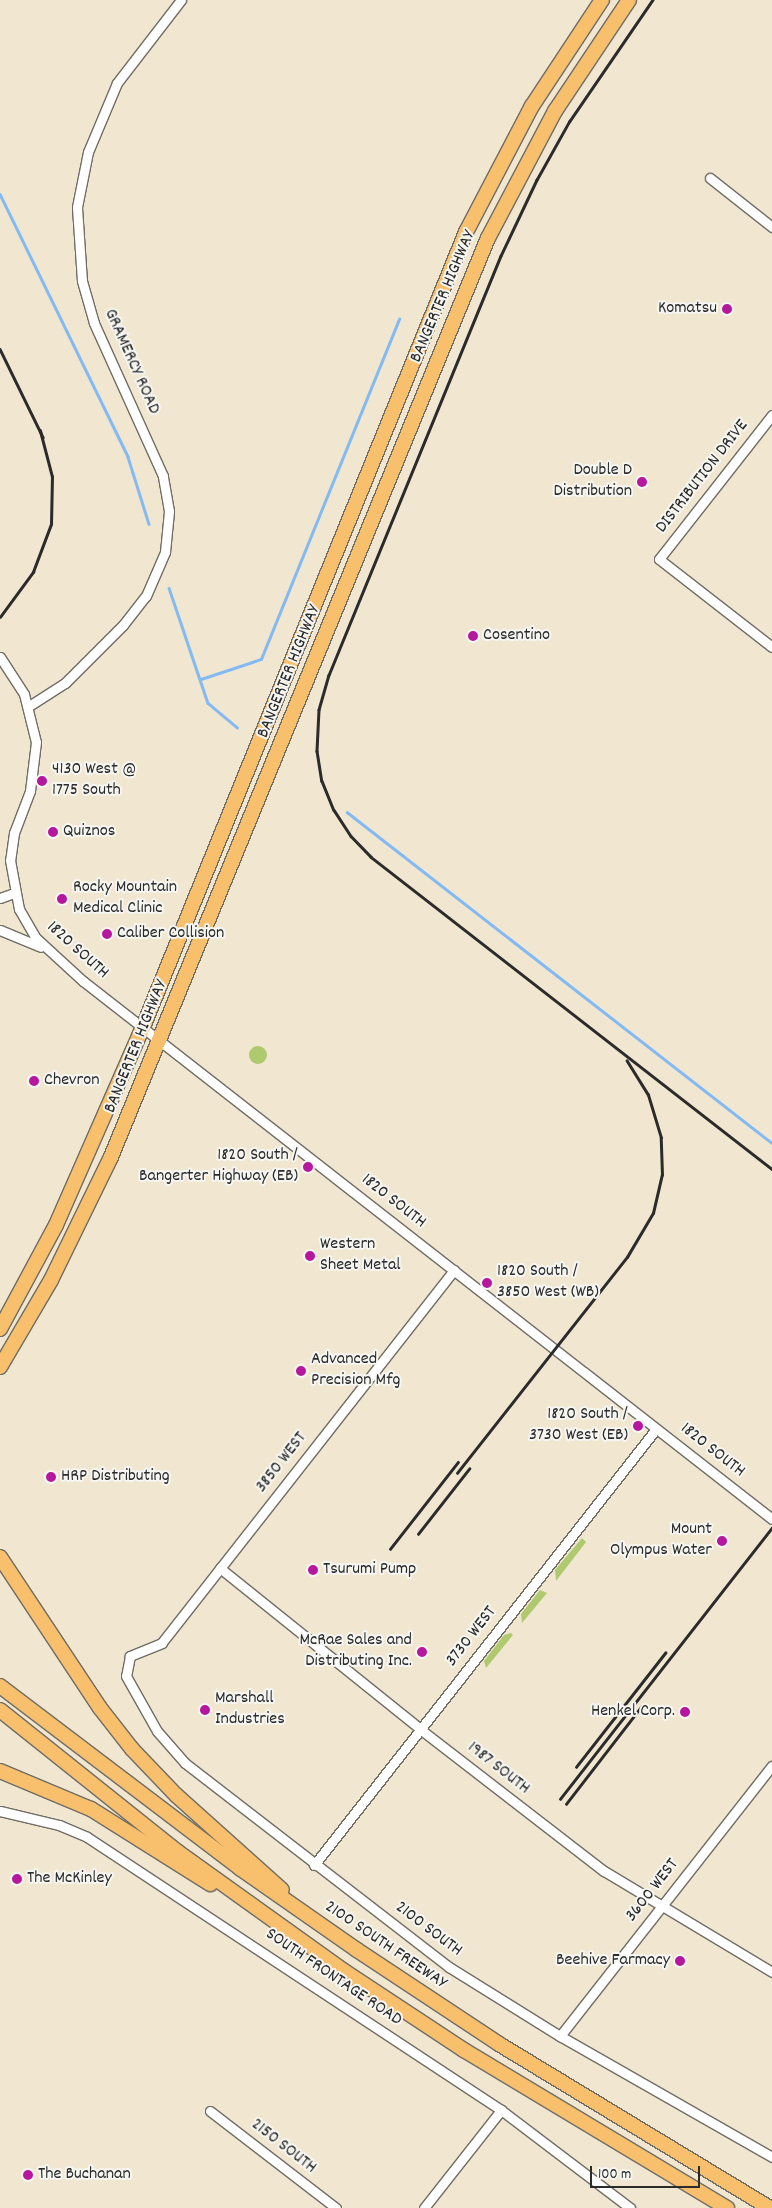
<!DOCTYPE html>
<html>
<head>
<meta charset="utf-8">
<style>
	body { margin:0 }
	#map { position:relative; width:772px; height:2208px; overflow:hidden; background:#f1e7d1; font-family:Dekko,sans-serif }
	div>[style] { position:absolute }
	.green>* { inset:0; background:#aec96e }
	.round { border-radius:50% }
	.stream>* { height:2.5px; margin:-1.25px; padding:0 1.25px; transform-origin:1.25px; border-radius:1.25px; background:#84baf3 }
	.roads { filter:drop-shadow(1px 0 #706d65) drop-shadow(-1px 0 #706d65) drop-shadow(0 1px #706d65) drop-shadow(0 -1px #706d65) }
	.minor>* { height:9px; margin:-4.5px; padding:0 4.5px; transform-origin:4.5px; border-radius:4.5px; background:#fff }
	.highway>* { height:14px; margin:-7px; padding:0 7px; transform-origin:7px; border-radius:7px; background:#f8bf6c }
	.rail>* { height:2.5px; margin:-1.25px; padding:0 1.25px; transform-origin:1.25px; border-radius:1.25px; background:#2b2b2b }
	.dots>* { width:14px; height:14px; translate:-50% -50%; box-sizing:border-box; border:2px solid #f6f6f2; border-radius:50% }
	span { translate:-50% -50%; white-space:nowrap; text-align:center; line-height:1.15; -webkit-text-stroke:4px #f6f6f2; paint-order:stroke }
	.street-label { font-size:18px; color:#2b2b2b }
	.poi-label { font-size:18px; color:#2b2b2b }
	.right { translate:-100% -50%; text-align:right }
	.left { translate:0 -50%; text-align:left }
	.scale { position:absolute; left:590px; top:2166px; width:110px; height:22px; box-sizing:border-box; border:2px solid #2b2b2b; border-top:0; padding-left:6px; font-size:15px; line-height:18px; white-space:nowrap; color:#2b2b2b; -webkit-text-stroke:4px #f6f6f2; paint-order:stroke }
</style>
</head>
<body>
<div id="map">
	<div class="green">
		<div class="round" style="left:249px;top:1046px;width:18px;height:18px"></div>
		<div style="clip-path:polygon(582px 1538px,586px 1542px,556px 1581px,555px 1570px)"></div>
		<div style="clip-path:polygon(540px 1590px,547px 1593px,522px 1623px,521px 1614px)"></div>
		<div style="clip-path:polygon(511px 1633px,513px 1635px,486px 1668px,484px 1661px,504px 1635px)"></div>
	</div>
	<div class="stream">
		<div style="left:0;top:194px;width:292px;rotate:64deg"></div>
		<div style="left:128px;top:457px;width:70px;rotate:72.6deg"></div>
		<div style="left:169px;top:588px;width:121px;rotate:71.3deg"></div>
		<div style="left:208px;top:703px;width:38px;rotate:40deg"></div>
		<div style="left:201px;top:679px;width:63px;rotate:-18.4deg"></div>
		<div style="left:261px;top:659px;width:367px;rotate:-67.9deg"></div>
		<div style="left:347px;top:812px;width:539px;rotate:37.91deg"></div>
	</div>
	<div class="roads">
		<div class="minor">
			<div style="left:710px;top:178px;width:79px;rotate:38.3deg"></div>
			<div style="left:772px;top:415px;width:183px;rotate:128.1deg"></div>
			<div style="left:659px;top:559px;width:143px;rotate:37.9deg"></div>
			<div style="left:0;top:657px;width:44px;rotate:57deg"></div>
			<div style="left:24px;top:694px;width:49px;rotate:76deg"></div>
			<div style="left:36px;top:742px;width:49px;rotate:97deg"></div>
			<div style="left:30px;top:791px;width:45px;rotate:110.9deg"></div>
			<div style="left:14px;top:833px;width:27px;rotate:98deg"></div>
			<div style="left:10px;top:860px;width:50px;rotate:79.6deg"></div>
			<div style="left:19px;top:909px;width:34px;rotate:60deg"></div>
			<div style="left:36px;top:938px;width:64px;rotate:42.5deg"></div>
			<div style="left:83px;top:981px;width:874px;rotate:37.98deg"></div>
			<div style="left:29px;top:706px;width:43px;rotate:-32.6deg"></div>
			<div style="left:65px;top:683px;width:82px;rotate:-45deg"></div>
			<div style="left:123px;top:625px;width:37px;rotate:-52deg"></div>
			<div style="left:146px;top:596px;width:48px;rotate:-66.6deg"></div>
			<div style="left:165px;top:552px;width:41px;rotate:-84.4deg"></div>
			<div style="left:169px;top:511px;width:36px;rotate:-100deg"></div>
			<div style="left:163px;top:476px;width:168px;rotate:-114.3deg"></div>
			<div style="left:94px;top:323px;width:44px;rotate:-105.9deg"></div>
			<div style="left:82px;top:281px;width:74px;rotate:-93.9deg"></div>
			<div style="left:77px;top:207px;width:56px;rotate:-78.7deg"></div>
			<div style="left:88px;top:152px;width:75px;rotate:-67.2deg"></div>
			<div style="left:117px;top:83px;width:105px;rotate:-52.4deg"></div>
			<div style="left:0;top:898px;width:15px;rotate:-20deg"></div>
			<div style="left:0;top:930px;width:44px;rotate:22.5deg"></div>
			<div style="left:454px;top:1270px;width:474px;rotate:128.1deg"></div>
			<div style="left:162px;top:1643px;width:35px;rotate:158deg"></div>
			<div style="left:130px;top:1656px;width:20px;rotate:101deg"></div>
			<div style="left:126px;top:1676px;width:63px;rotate:60.6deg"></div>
			<div style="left:157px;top:1731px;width:43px;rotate:48.8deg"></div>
			<div style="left:185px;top:1763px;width:334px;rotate:37.7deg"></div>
			<div style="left:449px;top:1967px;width:131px;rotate:31.9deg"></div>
			<div style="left:560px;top:2036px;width:244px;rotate:29.7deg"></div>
			<div style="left:220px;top:1568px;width:257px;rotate:38.8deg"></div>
			<div style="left:420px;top:1729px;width:232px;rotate:37.7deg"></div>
			<div style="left:604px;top:1871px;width:196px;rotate:31deg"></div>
			<div style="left:0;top:1811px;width:61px;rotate:13.3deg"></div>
			<div style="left:59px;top:1825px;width:30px;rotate:23deg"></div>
			<div style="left:87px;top:1837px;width:496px;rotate:33.4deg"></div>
			<div style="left:501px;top:2110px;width:162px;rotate:37.2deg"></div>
			<div style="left:314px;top:1865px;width:554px;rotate:-51.89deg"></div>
			<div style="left:560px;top:2036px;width:343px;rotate:-51.9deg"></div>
			<div style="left:210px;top:2111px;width:159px;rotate:37.6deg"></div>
			<div style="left:424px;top:2208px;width:125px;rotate:-51.8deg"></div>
		</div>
		<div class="highway">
			<div style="left:0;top:1329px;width:118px;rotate:-61.7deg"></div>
			<div style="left:56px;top:1225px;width:216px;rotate:-66.3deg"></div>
			<div style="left:143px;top:1027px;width:858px;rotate:-67.89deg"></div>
			<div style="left:466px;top:232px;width:142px;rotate:-62.4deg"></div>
			<div style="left:532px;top:106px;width:127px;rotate:-56.6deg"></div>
			<div style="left:0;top:1367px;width:101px;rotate:-59.6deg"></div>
			<div style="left:51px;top:1280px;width:137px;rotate:-64deg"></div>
			<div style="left:111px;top:1157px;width:993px;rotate:-67.7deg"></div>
			<div style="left:488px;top:238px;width:144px;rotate:-62.2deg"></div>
			<div style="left:555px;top:111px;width:133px;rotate:-56.3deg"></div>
			<div style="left:0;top:1557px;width:181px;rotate:56.5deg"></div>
			<div style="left:100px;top:1708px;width:52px;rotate:52deg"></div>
			<div style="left:132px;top:1749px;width:64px;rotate:46.3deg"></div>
			<div style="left:176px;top:1795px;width:142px;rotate:41.9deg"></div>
			<div style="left:0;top:1686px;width:303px;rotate:37.2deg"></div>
			<div style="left:241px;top:1869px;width:141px;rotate:34.9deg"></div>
			<div style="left:357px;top:1950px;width:170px;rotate:33.5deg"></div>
			<div style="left:499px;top:2044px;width:317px;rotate:31.2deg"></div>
			<div style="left:0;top:1710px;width:228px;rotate:38.6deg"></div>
			<div style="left:178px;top:1852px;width:204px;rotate:35.6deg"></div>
			<div style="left:344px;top:1971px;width:144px;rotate:33.4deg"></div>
			<div style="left:464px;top:2050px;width:307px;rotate:31deg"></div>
			<div style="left:0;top:1771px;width:99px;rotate:22.7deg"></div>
			<div style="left:91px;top:1809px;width:141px;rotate:32.2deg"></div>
		</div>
	</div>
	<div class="rail">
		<div style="left:653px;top:0;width:147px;rotate:124.4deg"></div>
		<div style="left:570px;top:121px;width:68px;rotate:119.2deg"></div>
		<div style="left:537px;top:180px;width:84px;rotate:115.3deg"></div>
		<div style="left:501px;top:256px;width:453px;rotate:112.3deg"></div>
		<div style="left:329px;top:675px;width:36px;rotate:106deg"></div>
		<div style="left:319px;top:710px;width:41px;rotate:92.8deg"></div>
		<div style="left:317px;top:751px;width:30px;rotate:81deg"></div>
		<div style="left:322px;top:781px;width:31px;rotate:68deg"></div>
		<div style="left:334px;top:810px;width:31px;rotate:57deg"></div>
		<div style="left:351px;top:836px;width:29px;rotate:46deg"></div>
		<div style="left:371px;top:857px;width:508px;rotate:37.88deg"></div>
		<div style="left:0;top:349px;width:98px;rotate:64deg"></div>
		<div style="left:0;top:617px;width:56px;rotate:-53.7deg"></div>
		<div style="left:33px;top:572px;width:51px;rotate:-69.4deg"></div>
		<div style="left:51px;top:524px;width:47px;rotate:-88.8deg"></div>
		<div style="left:52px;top:477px;width:48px;rotate:-104.6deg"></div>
		<div style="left:457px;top:1473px;width:275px;rotate:-51.8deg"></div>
		<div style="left:627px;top:1257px;width:51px;rotate:-59.4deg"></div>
		<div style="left:653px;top:1213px;width:39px;rotate:-77deg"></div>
		<div style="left:662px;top:1175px;width:37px;rotate:-92deg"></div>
		<div style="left:661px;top:1138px;width:45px;rotate:-106.8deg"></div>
		<div style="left:648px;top:1095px;width:40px;rotate:-122deg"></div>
		<div style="left:418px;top:1534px;width:83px;rotate:-51.9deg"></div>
		<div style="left:390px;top:1549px;width:110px;rotate:-52deg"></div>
		<div style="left:576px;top:1767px;width:145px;rotate:-52deg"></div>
		<div style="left:560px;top:1799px;width:344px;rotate:-52deg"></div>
		<div style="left:566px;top:1804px;width:123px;rotate:-52.3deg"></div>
	</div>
	<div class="dots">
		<div style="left:727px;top:309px;background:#b5179e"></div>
		<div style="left:642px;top:482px;background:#b5179e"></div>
		<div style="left:473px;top:636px;background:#b5179e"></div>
		<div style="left:42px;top:781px;background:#b5179e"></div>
		<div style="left:53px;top:832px;background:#b5179e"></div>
		<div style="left:62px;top:899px;background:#b5179e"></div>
		<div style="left:107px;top:934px;background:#b5179e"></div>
		<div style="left:34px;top:1081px;background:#b5179e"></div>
		<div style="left:308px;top:1167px;background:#b5179e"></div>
		<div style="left:310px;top:1256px;background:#b5179e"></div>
		<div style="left:487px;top:1283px;background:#b5179e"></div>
		<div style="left:301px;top:1371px;background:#b5179e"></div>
		<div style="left:638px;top:1426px;background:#b5179e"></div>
		<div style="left:51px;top:1477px;background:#b5179e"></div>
		<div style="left:722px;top:1541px;background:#b5179e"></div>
		<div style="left:313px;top:1570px;background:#b5179e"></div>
		<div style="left:422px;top:1652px;background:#b5179e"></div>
		<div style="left:205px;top:1710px;background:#b5179e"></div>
		<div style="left:685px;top:1712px;background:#b5179e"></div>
		<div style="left:17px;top:1879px;background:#b5179e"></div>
		<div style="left:680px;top:1961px;background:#b5179e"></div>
		<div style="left:28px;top:2175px;background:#b5179e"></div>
	</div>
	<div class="street-label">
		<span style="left:444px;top:297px;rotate:-67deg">BANGERTER HIGHWAY</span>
		<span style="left:131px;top:362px;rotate:66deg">GRAMERCY ROAD</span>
		<span style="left:703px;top:477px;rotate:-52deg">DISTRIBUTION DRIVE</span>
		<span style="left:290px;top:672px;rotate:-68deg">BANGERTER HIGHWAY</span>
		<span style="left:77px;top:951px;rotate:42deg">1820 SOUTH</span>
		<span style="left:137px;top:1047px;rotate:-68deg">BANGERTER HIGHWAY</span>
		<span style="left:393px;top:1202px;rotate:38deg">1820 SOUTH</span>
		<span style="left:712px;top:1451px;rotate:38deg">1820 SOUTH</span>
		<span style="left:282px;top:1463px;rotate:-52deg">3850 WEST</span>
		<span style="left:472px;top:1637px;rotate:-52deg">3730 WEST</span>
		<span style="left:498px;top:1769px;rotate:38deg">1987 SOUTH</span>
		<span style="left:653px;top:1891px;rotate:-52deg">3600 WEST</span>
		<span style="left:428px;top:1930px;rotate:37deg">2100 SOUTH</span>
		<span style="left:385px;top:1946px;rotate:34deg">2100 SOUTH FREEWAY</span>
		<span style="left:333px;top:1978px;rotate:34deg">SOUTH FRONTAGE ROAD</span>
		<span style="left:283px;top:2147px;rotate:38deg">2150 SOUTH</span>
	</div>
	<div class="poi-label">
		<span class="right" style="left:717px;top:309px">Komatsu</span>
		<span class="right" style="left:632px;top:482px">Double D<br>Distribution</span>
		<span class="left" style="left:483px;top:636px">Cosentino</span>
		<span class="left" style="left:52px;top:781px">4130 West @<br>1775 South</span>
		<span class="left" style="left:63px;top:832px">Quiznos</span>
		<span class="left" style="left:73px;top:899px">Rocky Mountain<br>Medical Clinic</span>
		<span class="left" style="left:117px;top:934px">Caliber Collision</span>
		<span class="left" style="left:44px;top:1081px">Chevron</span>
		<span class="right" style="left:298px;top:1167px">1820 South /<br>Bangerter Highway (EB)</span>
		<span class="left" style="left:320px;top:1256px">Western<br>Sheet Metal</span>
		<span class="left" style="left:497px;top:1283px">1820 South /<br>3850 West (WB)</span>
		<span class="left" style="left:311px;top:1371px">Advanced<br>Precision Mfg</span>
		<span class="right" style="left:628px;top:1426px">1820 South /<br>3730 West (EB)</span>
		<span class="left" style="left:61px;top:1477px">HRP Distributing</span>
		<span class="right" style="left:712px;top:1541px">Mount<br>Olympus Water</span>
		<span class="left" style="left:323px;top:1570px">Tsurumi Pump</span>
		<span class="right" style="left:412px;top:1652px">McRae Sales and<br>Distributing Inc.</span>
		<span class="left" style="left:215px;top:1710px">Marshall<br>Industries</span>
		<span class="right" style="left:675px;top:1712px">Henkel Corp.</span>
		<span class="left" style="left:27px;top:1879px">The McKinley</span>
		<span class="right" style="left:670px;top:1961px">Beehive Farmacy</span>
		<span class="left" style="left:38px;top:2175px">The Buchanan</span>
	</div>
	<div class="scale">100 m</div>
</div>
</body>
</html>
